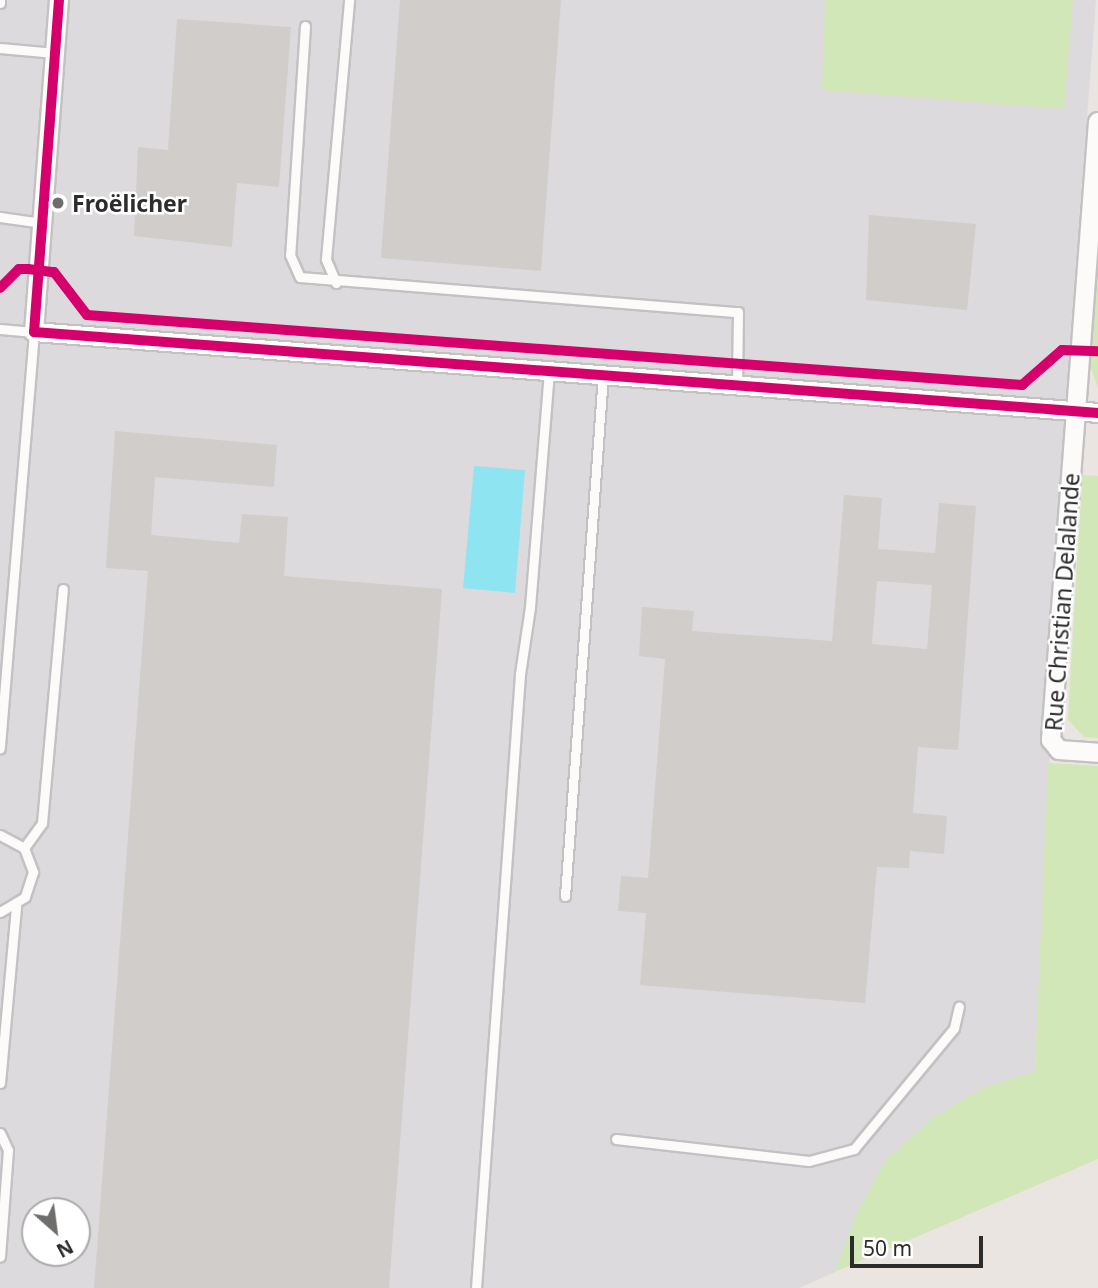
<!DOCTYPE html>
<html>
<head>
<meta charset="utf-8">
<style>
	body { margin:0 }
	#map { position:relative; width:1098px; height:1288px; overflow:hidden; background:#eae5e1; font-family:"Noto Sans",sans-serif }
	div>[style] { position:absolute }
	.industrial>* { inset:0; background:#dddadd }
	.green>* { inset:0; background:#d1e7b7 }
	.water>* { inset:0; background:#8fe4f1 }
	.building>* { inset:0; background:#d0cdca }
	.roads { filter:drop-shadow(2px 0 #c3c2c3) drop-shadow(-2px 0 #c3c2c3) drop-shadow(0 2px #c3c2c3) drop-shadow(0 -2px #c3c2c3) }
	.service>* { height:9px; margin:-4.5px; padding:0 4.5px; transform-origin:4.5px; border-radius:4.5px; background:#fcfbfa }
	.minor>* { height:18px; margin:-9px; padding:0 9px; transform-origin:9px; border-radius:9px; background:#fcfbfa }
	.cycleway>* { height:10px; margin:-5px; padding:0 5px; transform-origin:5px; border-radius:5px; background:#d6006c }
	.dots>* { width:19px; height:19px; translate:-50% -50%; box-sizing:border-box; border:4px solid #fff; border-radius:50% }
	span { translate:-50% -50%; white-space:nowrap; text-align:center; line-height:1.15; -webkit-text-stroke:5px #fff; paint-order:stroke }
	.poi-label { font-size:23px; color:#2c2c2c; font-weight:700 }
	.left { translate:0 -50%; text-align:left }
	.street-label { font-size:23px; color:#2c2c2c }
	.north { position:absolute; left:21px; top:1197px; width:70px; height:70px; box-sizing:border-box; background:#fff; border:2px solid #ababab; border-radius:50%; rotate:152deg; font-size:19px; font-weight:700; line-height:28px; text-align:center; color:#2c2c2c }
	.north::after { content:''; display:block; margin:auto; width:24px; height:32px; background:#6e6d6b; clip-path:polygon(50% 0,100% 100%,50% 72%,0 100%) }
	.scale { position:absolute; left:850px; top:1236px; width:133px; height:32px; box-sizing:border-box; border:4px solid #2c2c2c; border-top:0; padding-left:9px; font-size:21px; line-height:24px; white-space:nowrap; color:#2c2c2c; -webkit-text-stroke:5px #fff; paint-order:stroke }
</style>
</head>
<body>
<div id="map">
	<div class="industrial">
		<div style="clip-path:polygon(evenodd,0 0,1096px 0,1067px 378px,1035px 1072px,985px 1087px,933px 1118px,885px 1161px,856px 1215px,835px 1272px,799px 1288px,0 1288px,0 0,35px 1211px,77px 1211px,77px 1253px,35px 1253px,35px 1211px)"></div>
	</div>
	<div class="green">
		<div style="clip-path:polygon(825px 0,1073px 0,1064px 109px,822px 90px)"></div>
		<div style="clip-path:polygon(1098px 228px,1098px 389px,1088px 359px)"></div>
		<div style="clip-path:polygon(1082px 475px,1098px 476px,1098px 738px,1084px 737px,1068px 720px)"></div>
		<div style="clip-path:polygon(1048px 763px,1098px 766px,1098px 1159px,835px 1272px,856px 1215px,885px 1161px,933px 1118px,985px 1087px,1035px 1072px)"></div>
	</div>
	<div class="water">
		<div style="clip-path:polygon(474px 466px,525px 470px,515px 593px,463px 588px)"></div>
	</div>
	<div class="building">
		<div style="clip-path:polygon(400px 0,561px 0,541px 271px,381px 258px)"></div>
		<div style="clip-path:polygon(177px 19px,291px 27px,279px 187px,237px 183px,232px 247px,134px 236px,138px 147px,168px 150px)"></div>
		<div style="clip-path:polygon(869px 215px,976px 224px,967px 310px,866px 300px)"></div>
		<div style="clip-path:polygon(115px 431px,277px 445px,274px 487px,155px 477px,151px 535px,239px 543px,242px 514px,288px 517px,284px 576px,442px 589px,389px 1288px,94px 1288px,148px 571px,106px 568px)"></div>
		<div style="clip-path:polygon(evenodd,844px 495px,882px 498px,878px 549px,935px 553px,939px 503px,976px 506px,958px 750px,918px 747px,913px 813px,947px 816px,944px 854px,910px 851px,909px 868px,877px 867px,865px 1003px,640px 985px,646px 913px,618px 911px,621px 876px,648px 878px,665px 659px,639px 656px,642px 607px,694px 611px,692px 631px,832px 641px,844px 495px,877px 581px,932px 585px,927px 649px,872px 644px,877px 581px)"></div>
	</div>
	<div class="roads">
		<div class="service">
			<div style="left:0;top:3px;width:3px;rotate:-90deg"></div>
			<div style="left:305px;top:26px;width:229px;rotate:93.7deg"></div>
			<div style="left:290px;top:255px;width:24px;rotate:66deg"></div>
			<div style="left:300px;top:277px;width:439px;rotate:4.6deg"></div>
			<div style="left:738px;top:312px;width:74px;rotate:90.8deg"></div>
			<div style="left:0;top:48px;width:55px;rotate:5.2deg"></div>
			<div style="left:0;top:217px;width:42px;rotate:8.1deg"></div>
			<div style="left:336px;top:283px;width:26px;rotate:-113deg"></div>
			<div style="left:326px;top:259px;width:260px;rotate:-84.9deg"></div>
			<div style="left:0;top:329px;width:34px;rotate:5deg"></div>
			<div style="left:34px;top:332px;width:418px;rotate:94.7deg"></div>
			<div style="left:0;top:835px;width:27px;rotate:28deg"></div>
			<div style="left:24px;top:848px;width:26px;rotate:69deg"></div>
			<div style="left:33px;top:872px;width:26px;rotate:108deg"></div>
			<div style="left:25px;top:897px;width:29px;rotate:149deg"></div>
			<div style="left:24px;top:848px;width:31px;rotate:-54deg"></div>
			<div style="left:42px;top:823px;width:235px;rotate:-84.9deg"></div>
			<div style="left:565px;top:896px;width:522px;rotate:-85.83deg"></div>
			<div style="left:0;top:1083px;width:178px;rotate:-84.8deg"></div>
			<div style="left:0;top:1133px;width:19px;rotate:65deg"></div>
			<div style="left:8px;top:1150px;width:107px;rotate:94.3deg"></div>
			<div style="left:616px;top:1139px;width:194px;rotate:6.5deg"></div>
			<div style="left:809px;top:1161px;width:47px;rotate:-14.9deg"></div>
			<div style="left:854px;top:1149px;width:157px;rotate:-50.4deg"></div>
			<div style="left:954px;top:1028px;width:22px;rotate:-77deg"></div>
			<div style="left:476px;top:1288px;width:616px;rotate:-85.9deg"></div>
			<div style="left:520px;top:674px;width:68px;rotate:-81.5deg"></div>
			<div style="left:530px;top:607px;width:237px;rotate:-85.4deg"></div>
		</div>
		<div class="minor">
			<div style="left:59px;top:0;width:333px;rotate:94.3deg"></div>
			<div style="left:34px;top:332px;width:1067px;rotate:4.35deg"></div>
			<div style="left:1098px;top:122px;width:620px;rotate:94.35deg"></div>
			<div style="left:1051px;top:740px;width:13px;rotate:51deg"></div>
			<div style="left:1059px;top:750px;width:39px;rotate:4deg"></div>
		</div>
	</div>
	<div class="cycleway">
		<div style="left:59px;top:0;width:333px;rotate:94.3deg"></div>
		<div style="left:34px;top:332px;width:1067px;rotate:4.35deg"></div>
		<div style="left:0;top:288px;width:27px;rotate:-45deg"></div>
		<div style="left:19px;top:269px;width:9px"></div>
		<div style="left:28px;top:269px;width:26px;rotate:7deg"></div>
		<div style="left:54px;top:272px;width:54px;rotate:52.5deg"></div>
		<div style="left:87px;top:315px;width:938px;rotate:4.28deg"></div>
		<div style="left:1022px;top:385px;width:53px;rotate:-41.2deg"></div>
		<div style="left:1062px;top:350px;width:36px;rotate:2deg"></div>
	</div>
	<div class="dots">
		<div style="left:58px;top:203px;background:#6e6d6b"></div>
	</div>
	<div class="poi-label">
		<span class="left" style="left:72px;top:203px">Froëlicher</span>
	</div>
	<div class="street-label">
		<span style="left:1062px;top:602px;rotate:-86deg">Rue Christian Delalande</span>
	</div>
	<div class="north">N</div>
	<div class="scale">50 m</div>
</div>
</body>
</html>
